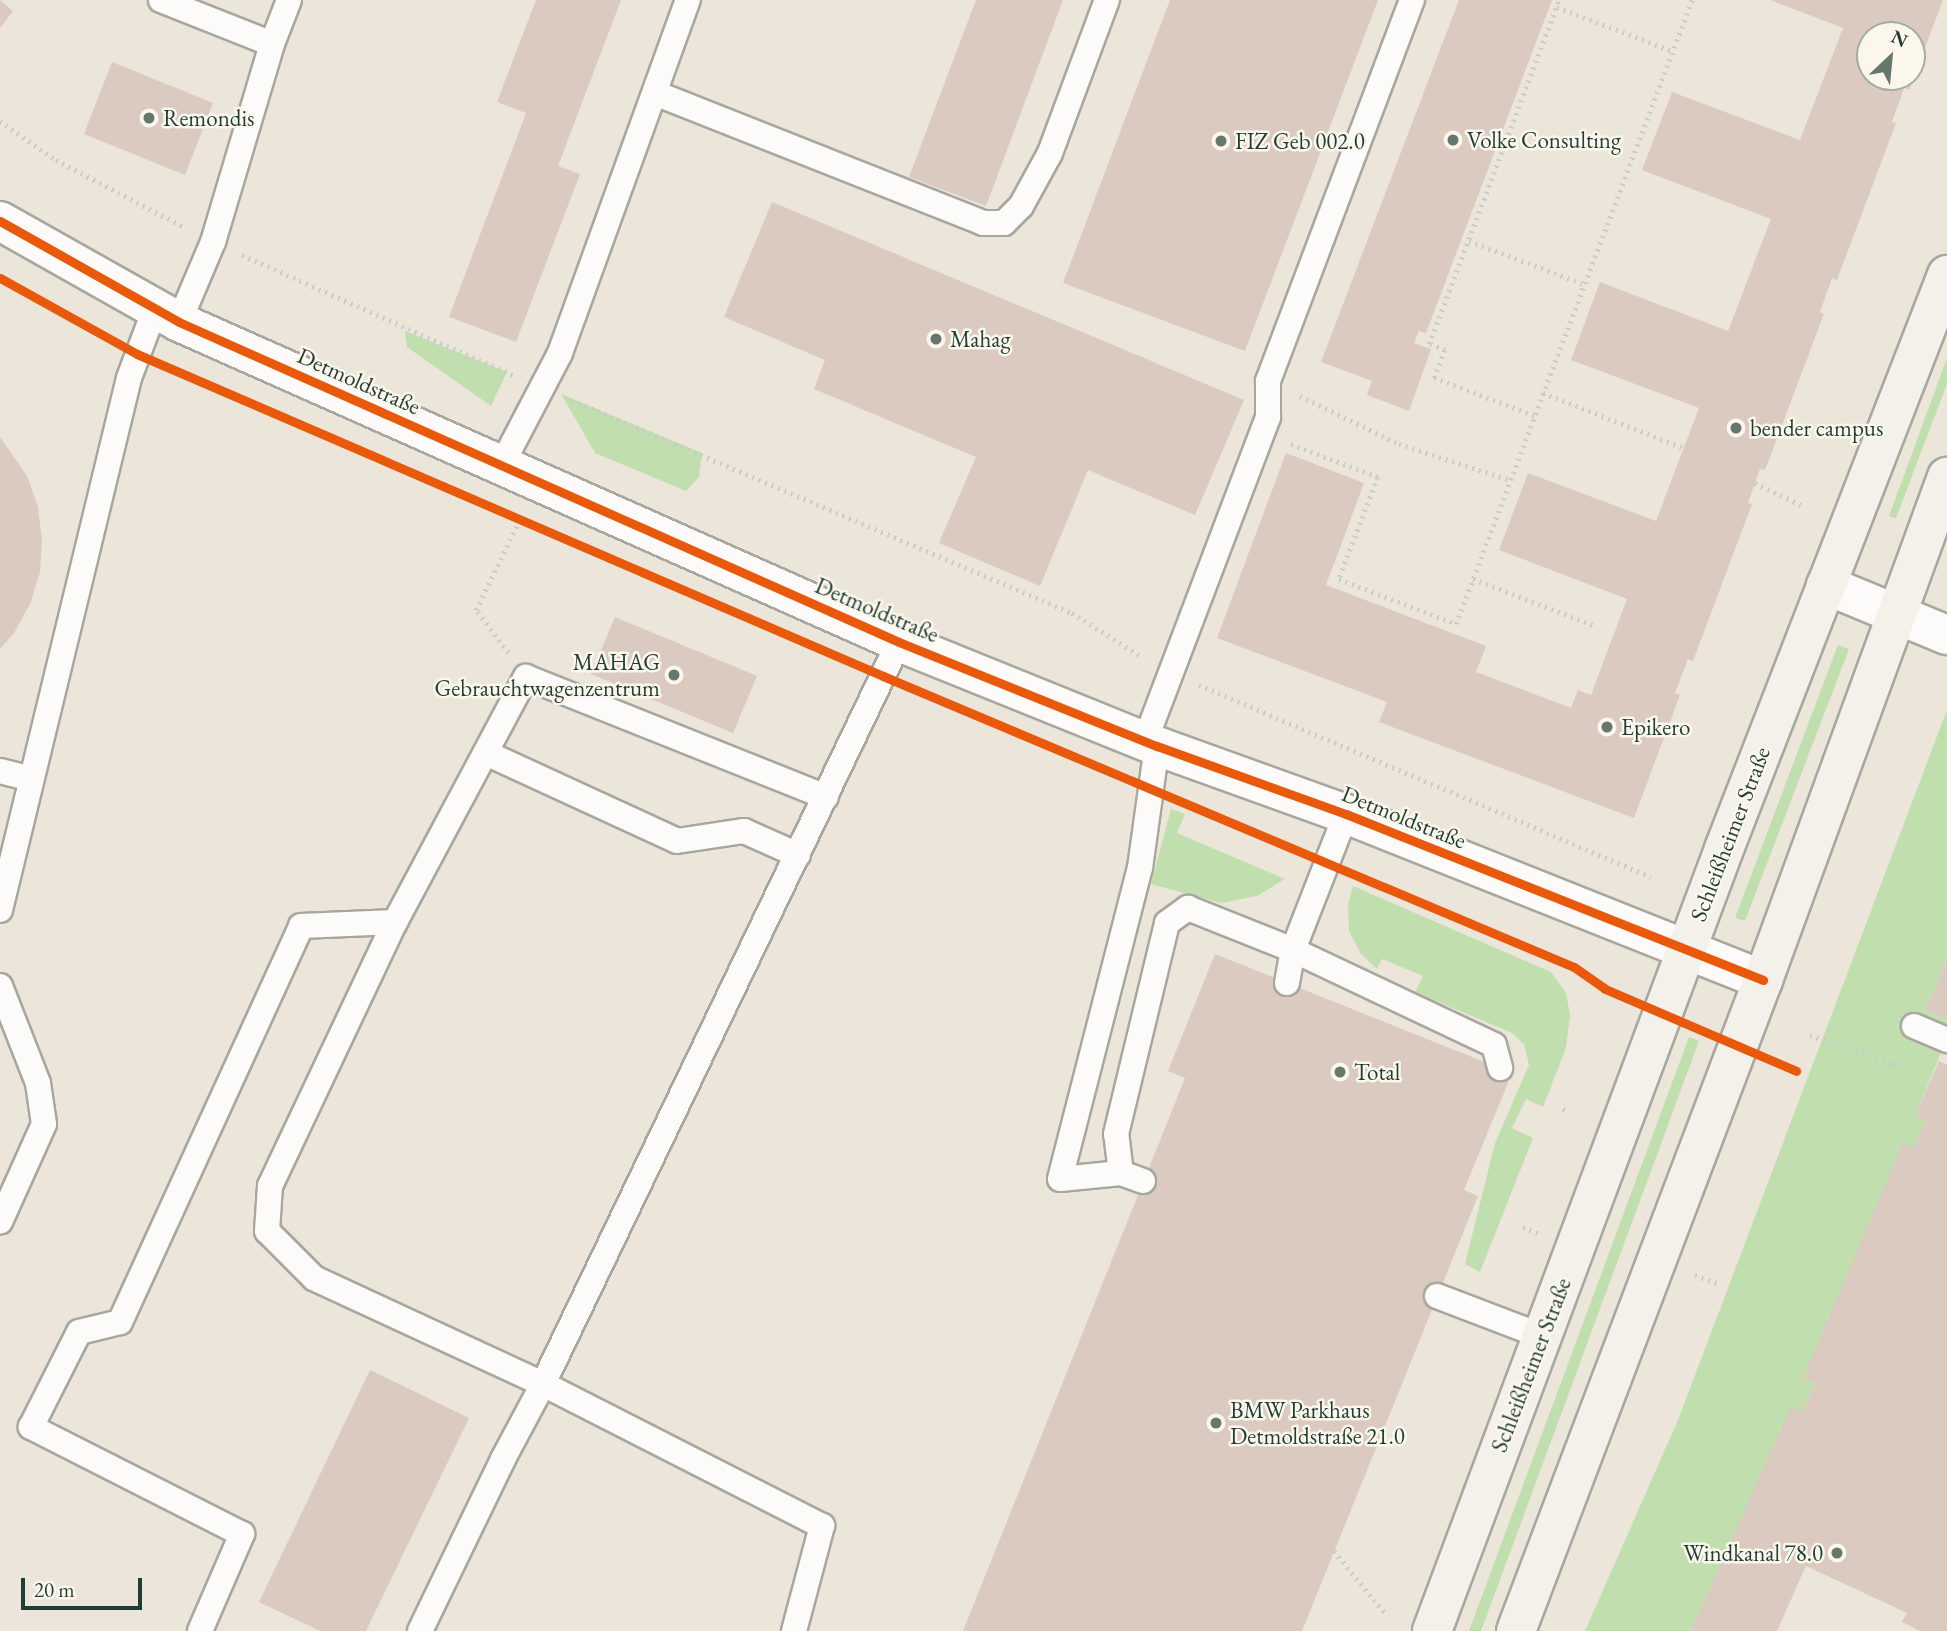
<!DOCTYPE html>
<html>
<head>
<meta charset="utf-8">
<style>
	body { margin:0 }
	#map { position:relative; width:1947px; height:1631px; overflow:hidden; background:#ebe6d9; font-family:"EB Garamond",serif }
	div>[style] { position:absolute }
	.green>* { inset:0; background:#c1deae }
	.building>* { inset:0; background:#dacac0 }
	.path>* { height:4.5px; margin-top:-2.25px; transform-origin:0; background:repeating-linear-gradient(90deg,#cbccc9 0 2px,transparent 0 7px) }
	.roads { filter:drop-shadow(2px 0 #a7a79f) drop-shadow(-2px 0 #a7a79f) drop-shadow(0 2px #a7a79f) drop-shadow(0 -2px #a7a79f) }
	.service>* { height:24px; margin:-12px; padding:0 12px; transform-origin:12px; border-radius:12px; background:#fcfbf9 }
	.minor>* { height:38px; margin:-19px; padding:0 19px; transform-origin:19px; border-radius:19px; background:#fcfbf9 }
	.secondary>* { height:38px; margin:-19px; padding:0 19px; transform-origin:19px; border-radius:19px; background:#f4f1eb }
	.cycleway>* { height:9px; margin:-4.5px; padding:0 4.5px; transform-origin:4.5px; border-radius:4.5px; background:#e8590c }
	.dots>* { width:19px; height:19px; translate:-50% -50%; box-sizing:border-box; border:4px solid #fbf7ec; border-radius:50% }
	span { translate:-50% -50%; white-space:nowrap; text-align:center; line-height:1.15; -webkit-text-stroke:5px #fbf7ec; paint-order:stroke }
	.poi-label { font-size:23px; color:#1f3d34 }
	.left { translate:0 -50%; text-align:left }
	.right { translate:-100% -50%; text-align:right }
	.street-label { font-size:23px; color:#1f3d34 }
	.north { position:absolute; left:1856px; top:21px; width:70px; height:70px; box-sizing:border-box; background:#fbf7ec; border:2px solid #a3ada2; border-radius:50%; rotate:26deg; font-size:19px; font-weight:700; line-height:28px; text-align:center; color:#1f3d34 }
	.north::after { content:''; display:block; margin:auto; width:24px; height:32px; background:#66786e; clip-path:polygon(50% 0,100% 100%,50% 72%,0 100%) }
	.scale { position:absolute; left:21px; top:1578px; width:121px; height:32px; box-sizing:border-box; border:4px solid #1f3d34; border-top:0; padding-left:9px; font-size:21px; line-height:24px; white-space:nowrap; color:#1f3d34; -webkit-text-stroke:5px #fbf7ec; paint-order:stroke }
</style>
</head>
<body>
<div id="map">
	<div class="green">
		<div style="clip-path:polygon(405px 331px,507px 372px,491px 406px,407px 347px)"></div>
		<div style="clip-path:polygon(1947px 358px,1947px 384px,1896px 518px,1889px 516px)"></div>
		<div style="clip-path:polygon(561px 394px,702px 453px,699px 477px,686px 491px,595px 453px)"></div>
		<div style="clip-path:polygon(1838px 645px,1849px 649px,1745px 921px,1735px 918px)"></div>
		<div style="clip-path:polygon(1947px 710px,1947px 958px,1925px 1010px,1947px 1020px,1947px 1038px,1915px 1116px,1926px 1121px,1804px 1378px,1815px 1384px,1802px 1412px,1792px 1407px,1691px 1631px,1585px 1631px,1678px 1420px)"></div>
		<div style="clip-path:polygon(1171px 809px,1185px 814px,1177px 833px,1285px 879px,1257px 896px,1221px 903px,1151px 884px)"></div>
		<div style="clip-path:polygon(1353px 886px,1551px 972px,1566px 993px,1570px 1015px,1566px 1048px,1543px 1107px,1526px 1099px,1512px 1128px,1533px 1138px,1480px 1272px,1465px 1264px,1495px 1143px,1529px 1065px,1524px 1044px,1512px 1033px,1415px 992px,1423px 976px,1382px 959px,1377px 969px,1361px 954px,1349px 931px,1348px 905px)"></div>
		<div style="clip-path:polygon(1689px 1037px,1699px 1041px,1481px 1631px,1469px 1631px)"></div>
	</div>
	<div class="building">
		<div style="clip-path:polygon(0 0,13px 11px,0 28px)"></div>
		<div style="clip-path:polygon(536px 0,621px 0,558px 166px,580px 174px,516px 342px,449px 317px,526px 113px,497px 102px)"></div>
		<div style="clip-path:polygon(976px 0,1063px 0,986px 206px,909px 177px)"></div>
		<div style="clip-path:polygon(1170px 0,1378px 0,1245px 351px,1063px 283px)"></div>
		<div style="clip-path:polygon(1459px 0,1552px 0,1426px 333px,1419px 331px,1414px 343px,1431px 349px,1409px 411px,1367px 395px,1372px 381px,1321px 362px)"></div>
		<div style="clip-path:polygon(evenodd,1770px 0,1943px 0,1909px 90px,1904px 88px,1892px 122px,1896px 123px,1837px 280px,1832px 278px,1820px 312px,1824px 314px,1765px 470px,1760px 469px,1755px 483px,1748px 503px,1752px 504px,1693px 661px,1688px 659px,1675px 693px,1680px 695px,1634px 818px,1379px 722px,1387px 702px,1217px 638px,1286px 453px,1364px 483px,1326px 585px,1486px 646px,1476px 672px,1571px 708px,1578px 690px,1591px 695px,1627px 599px,1499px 550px,1528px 473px,1656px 521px,1699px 408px,1571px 360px,1600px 282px,1728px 331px,1771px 219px,1642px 170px,1672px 92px,1800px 140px,1843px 28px,1770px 0,1870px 35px,1912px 35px,1912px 77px,1870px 77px,1870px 35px)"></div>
		<div style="clip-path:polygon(112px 62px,213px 103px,185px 175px,84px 134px)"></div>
		<div style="clip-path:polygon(772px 202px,1244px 400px,1195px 515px,1088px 470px,1040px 586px,939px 543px,976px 457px,814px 389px,825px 360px,724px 317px)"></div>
		<div style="clip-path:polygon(0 437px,27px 476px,38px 507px,42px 540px,40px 572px,30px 604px,14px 633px,0 649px)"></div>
		<div style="clip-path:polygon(615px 617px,757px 676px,733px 733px,591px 674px)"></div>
		<div style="clip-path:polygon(1215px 954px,1512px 1073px,1464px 1190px,1478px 1196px,1302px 1631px,963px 1631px,1185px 1078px,1168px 1071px)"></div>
		<div style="clip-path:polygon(1947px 958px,1947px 1020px,1925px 1010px)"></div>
		<div style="clip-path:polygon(1939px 1061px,1947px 1065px,1947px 1631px,1920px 1631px,1902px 1622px,1907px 1613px,1806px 1566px,1777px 1631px,1691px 1631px,1791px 1406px,1802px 1412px,1815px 1384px,1803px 1378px,1903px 1143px,1913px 1148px,1926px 1121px,1915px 1116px)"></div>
		<div style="clip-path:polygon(370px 1370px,469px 1418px,366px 1631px,320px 1631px,259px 1602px)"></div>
	</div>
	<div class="path">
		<div style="left:1557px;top:7px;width:123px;rotate:20.9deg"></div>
		<div style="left:0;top:121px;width:68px;rotate:34.9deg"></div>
		<div style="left:56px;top:160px;width:144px;rotate:27.6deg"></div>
		<div style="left:1469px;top:241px;width:123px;rotate:20.5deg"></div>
		<div style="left:242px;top:255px;width:296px;rotate:23.9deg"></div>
		<div style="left:1543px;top:393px;width:151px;rotate:21.3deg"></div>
		<div style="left:1300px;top:396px;width:110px;rotate:25.9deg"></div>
		<div style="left:1399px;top:444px;width:117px;rotate:18deg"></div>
		<div style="left:572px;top:400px;width:543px;rotate:23.07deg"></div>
		<div style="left:1072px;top:613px;width:81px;rotate:31.9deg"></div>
		<div style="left:1534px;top:416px;width:107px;rotate:-159.2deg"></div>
		<div style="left:1434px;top:378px;width:30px;rotate:-69deg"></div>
		<div style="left:1445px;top:350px;width:17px;rotate:-159deg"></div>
		<div style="left:1429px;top:344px;width:368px;rotate:-69.3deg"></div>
		<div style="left:1291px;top:444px;width:93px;rotate:20.8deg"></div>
		<div style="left:1378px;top:477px;width:109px;rotate:110.9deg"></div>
		<div style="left:1339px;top:579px;width:125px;rotate:21deg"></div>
		<div style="left:1456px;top:624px;width:667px;rotate:-69.28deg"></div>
		<div style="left:1755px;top:483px;width:53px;rotate:25.6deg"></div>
		<div style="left:1473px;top:579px;width:132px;rotate:20.9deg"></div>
		<div style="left:508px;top:653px;width:54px;rotate:-126.7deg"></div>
		<div style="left:476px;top:610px;width:103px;rotate:-64.2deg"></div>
		<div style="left:1199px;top:685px;width:491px;rotate:23deg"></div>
		<div style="left:1810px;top:1035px;width:88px;rotate:19.9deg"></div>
		<div style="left:1893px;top:1065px;width:13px;rotate:-45deg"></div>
		<div style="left:1563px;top:1109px;width:7px;rotate:27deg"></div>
		<div style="left:1523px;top:1227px;width:16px;rotate:22deg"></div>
		<div style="left:1695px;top:1275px;width:25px;rotate:21deg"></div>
		<div style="left:1334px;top:1551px;width:80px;rotate:50.6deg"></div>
	</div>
	<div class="roads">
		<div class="service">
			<div style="left:161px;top:0;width:119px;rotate:21.6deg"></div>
			<div style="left:655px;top:93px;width:353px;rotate:21.6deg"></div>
			<div style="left:983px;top:223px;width:21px"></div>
			<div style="left:1004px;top:223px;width:24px;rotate:-45deg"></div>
			<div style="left:1021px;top:206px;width:60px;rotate:-61.3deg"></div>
			<div style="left:1050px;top:153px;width:163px;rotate:-69.6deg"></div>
			<div style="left:179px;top:322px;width:87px;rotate:-67deg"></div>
			<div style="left:213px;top:242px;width:207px;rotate:-73.4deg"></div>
			<div style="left:272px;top:44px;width:47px;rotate:-68.9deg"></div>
			<div style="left:501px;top:466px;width:127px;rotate:-62.4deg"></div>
			<div style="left:560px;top:353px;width:375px;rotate:-70.1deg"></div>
			<div style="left:1145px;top:741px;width:347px;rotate:-69.2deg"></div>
			<div style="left:1268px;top:417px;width:36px;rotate:-90deg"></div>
			<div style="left:1268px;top:381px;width:407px;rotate:-69.3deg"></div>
			<div style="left:486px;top:753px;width:210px;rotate:24.7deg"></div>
			<div style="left:677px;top:841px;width:68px;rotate:-8.5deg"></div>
			<div style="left:744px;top:831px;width:59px;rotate:24deg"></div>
			<div style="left:0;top:771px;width:32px;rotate:14deg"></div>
			<div style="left:0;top:910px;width:547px;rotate:-76.37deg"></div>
			<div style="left:129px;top:378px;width:74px;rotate:-69.4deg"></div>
			<div style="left:1287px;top:983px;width:34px;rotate:-80deg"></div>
			<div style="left:1293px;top:950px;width:146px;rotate:-68.7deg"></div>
			<div style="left:0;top:986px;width:104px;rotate:68.6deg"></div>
			<div style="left:38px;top:1083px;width:41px;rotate:81.7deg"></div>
			<div style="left:44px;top:1124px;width:107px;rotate:114.2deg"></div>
			<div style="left:1914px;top:1026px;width:36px;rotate:23deg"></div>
			<div style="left:1121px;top:1173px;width:61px;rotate:174.4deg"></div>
			<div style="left:1060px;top:1179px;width:321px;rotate:-75.6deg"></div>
			<div style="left:1140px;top:868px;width:123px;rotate:-82.1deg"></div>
			<div style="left:1143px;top:1181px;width:23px;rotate:-160deg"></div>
			<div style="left:1121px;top:1173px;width:39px;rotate:-97deg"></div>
			<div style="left:1116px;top:1134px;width:217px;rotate:-76.4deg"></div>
			<div style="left:1167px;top:923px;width:26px;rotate:-36deg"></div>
			<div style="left:1188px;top:908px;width:113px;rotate:21.8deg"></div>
			<div style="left:1293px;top:950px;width:222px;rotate:25.3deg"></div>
			<div style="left:1494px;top:1045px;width:24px;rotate:75deg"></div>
			<div style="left:1437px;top:1296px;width:112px;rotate:20.9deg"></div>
			<div style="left:200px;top:1631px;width:106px;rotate:-66.6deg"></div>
			<div style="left:242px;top:1534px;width:237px;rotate:-153.1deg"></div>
			<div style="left:31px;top:1427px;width:106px;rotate:-63.2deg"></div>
			<div style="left:79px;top:1332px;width:42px;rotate:-13.7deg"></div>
			<div style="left:120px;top:1322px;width:435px;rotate:-65.4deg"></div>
			<div style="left:301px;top:926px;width:94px;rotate:-2.4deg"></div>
			<div style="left:420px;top:1631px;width:191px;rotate:-64.2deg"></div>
			<div style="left:503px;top:1459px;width:85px;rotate:-61.9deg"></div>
			<div style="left:543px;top:1384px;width:823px;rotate:-64.37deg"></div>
			<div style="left:794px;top:1631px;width:109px;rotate:-75.1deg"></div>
			<div style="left:822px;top:1526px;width:313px;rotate:-153deg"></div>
			<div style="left:543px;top:1384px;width:252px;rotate:-155.2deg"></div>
			<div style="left:314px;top:1278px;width:66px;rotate:-135deg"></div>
			<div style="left:267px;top:1231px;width:45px;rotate:-86.2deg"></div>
			<div style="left:270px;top:1186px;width:292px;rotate:-64.7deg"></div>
			<div style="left:395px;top:922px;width:278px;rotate:-61.9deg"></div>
			<div style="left:526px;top:677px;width:323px;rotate:21.8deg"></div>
		</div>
		<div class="minor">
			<div style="left:0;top:221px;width:206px;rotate:29.4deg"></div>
			<div style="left:179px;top:322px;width:788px;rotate:23.96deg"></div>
			<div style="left:899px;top:642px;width:278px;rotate:22deg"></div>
			<div style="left:1157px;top:746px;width:201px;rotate:19.8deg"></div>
			<div style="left:1346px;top:814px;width:449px;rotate:21.7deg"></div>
			<div style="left:1826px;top:585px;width:131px;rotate:22.5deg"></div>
		</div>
		<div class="secondary">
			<div style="left:1432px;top:1631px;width:835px;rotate:-69.52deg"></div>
			<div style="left:1724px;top:849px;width:616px;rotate:-68.77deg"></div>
			<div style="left:1516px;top:1631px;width:696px;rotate:-69.22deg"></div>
			<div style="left:1763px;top:980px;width:536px;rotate:-69.91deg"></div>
		</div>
	</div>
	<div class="cycleway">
		<div style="left:0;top:221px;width:206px;rotate:29.4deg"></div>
		<div style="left:179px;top:322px;width:788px;rotate:23.96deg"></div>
		<div style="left:899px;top:642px;width:278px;rotate:22deg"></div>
		<div style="left:1157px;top:746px;width:201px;rotate:19.8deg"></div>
		<div style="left:1346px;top:814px;width:449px;rotate:21.7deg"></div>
		<div style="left:0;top:278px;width:157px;rotate:29deg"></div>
		<div style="left:137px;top:354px;width:813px;rotate:23.35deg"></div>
		<div style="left:883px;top:676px;width:750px;rotate:22.84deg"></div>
		<div style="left:1574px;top:967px;width:38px;rotate:35deg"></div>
		<div style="left:1605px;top:989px;width:208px;rotate:23.2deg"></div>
	</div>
	<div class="dots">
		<div style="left:149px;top:118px;background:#66786e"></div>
		<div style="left:1453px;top:140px;background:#66786e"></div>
		<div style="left:1221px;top:141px;background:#66786e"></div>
		<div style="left:936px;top:339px;background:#66786e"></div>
		<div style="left:1736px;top:428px;background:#66786e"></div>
		<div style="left:674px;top:675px;background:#66786e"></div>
		<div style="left:1607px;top:727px;background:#66786e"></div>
		<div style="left:1340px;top:1072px;background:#66786e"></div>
		<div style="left:1216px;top:1423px;background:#66786e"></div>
		<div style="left:1837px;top:1553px;background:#66786e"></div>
	</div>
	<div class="poi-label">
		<span class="left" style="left:163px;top:118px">Remondis</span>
		<span class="left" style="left:1467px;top:140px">Volke Consulting</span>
		<span class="left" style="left:1235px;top:141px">FIZ Geb 002.0</span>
		<span class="left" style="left:950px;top:339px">Mahag</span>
		<span class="left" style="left:1750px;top:428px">bender campus</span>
		<span class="right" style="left:660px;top:675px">MAHAG<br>Gebrauchtwagenzentrum</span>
		<span class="left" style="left:1621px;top:727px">Epikero</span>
		<span class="left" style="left:1354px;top:1072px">Total</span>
		<span class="left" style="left:1230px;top:1423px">BMW Parkhaus<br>Detmoldstraße 21.0</span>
		<span class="right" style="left:1823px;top:1553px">Windkanal 78.0</span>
	</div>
	<div class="street-label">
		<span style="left:359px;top:381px;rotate:24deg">Detmoldstraße</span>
		<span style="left:877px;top:610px;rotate:23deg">Detmoldstraße</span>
		<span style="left:1404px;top:817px;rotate:22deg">Detmoldstraße</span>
		<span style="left:1730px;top:834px;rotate:-69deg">Schleißheimer Straße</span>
		<span style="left:1531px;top:1365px;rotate:-69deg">Schleißheimer Straße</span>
	</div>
	<div class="north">N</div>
	<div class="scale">20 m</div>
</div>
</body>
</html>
